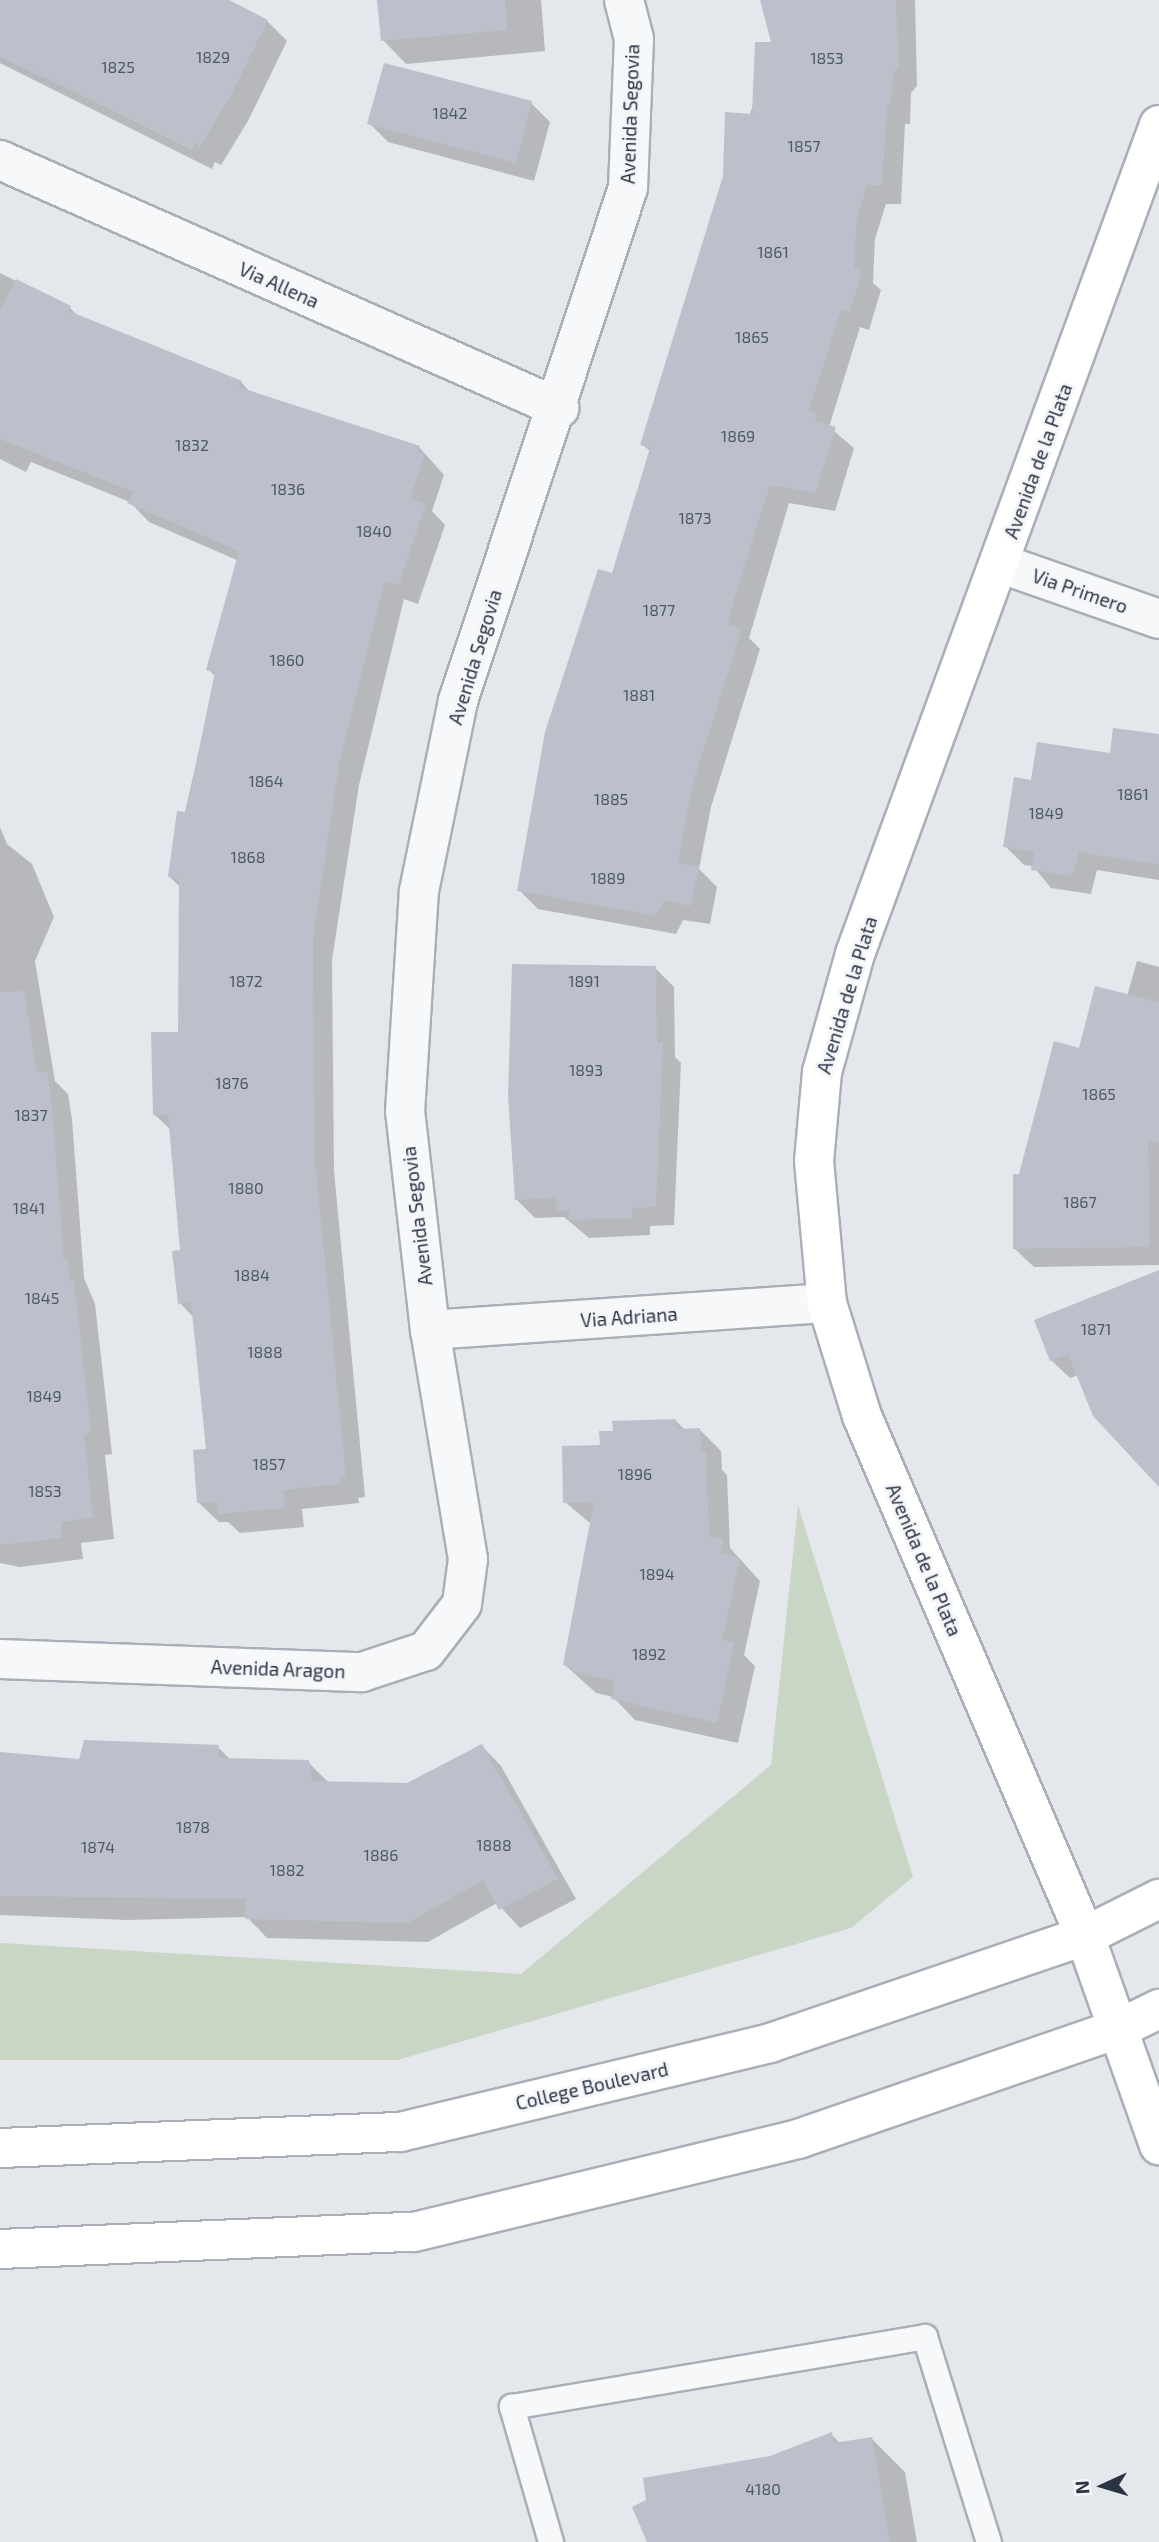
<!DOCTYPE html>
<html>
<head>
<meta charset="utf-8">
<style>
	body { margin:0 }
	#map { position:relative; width:1159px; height:2542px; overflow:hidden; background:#e4e7ec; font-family:"Exo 2",sans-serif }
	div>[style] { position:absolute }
	.green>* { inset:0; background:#c9d6c5 }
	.shadow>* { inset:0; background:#0003 }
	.building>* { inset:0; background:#bbc0ca }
	.roads { filter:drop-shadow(2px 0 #a9aeb7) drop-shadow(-2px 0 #a9aeb7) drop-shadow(0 2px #a9aeb7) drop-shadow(0 -2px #a9aeb7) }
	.lane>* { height:24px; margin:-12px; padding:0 12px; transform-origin:12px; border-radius:12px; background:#f7f8fa }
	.street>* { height:38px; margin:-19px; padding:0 19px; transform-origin:19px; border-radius:19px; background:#f7f8fa }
	.secondary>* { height:38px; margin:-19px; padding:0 19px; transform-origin:19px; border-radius:19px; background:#fff }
	.primary>* { height:38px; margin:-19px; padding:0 19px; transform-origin:19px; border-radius:19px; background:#fff }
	span { translate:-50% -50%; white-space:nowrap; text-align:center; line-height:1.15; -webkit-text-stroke:6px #f4f6f9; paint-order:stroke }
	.number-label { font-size:16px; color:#4f5766 }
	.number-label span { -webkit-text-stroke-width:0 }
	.street-label { font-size:19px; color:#2b3445 }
	.north { position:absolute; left:1068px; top:2451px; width:70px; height:70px; -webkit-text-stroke:5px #f4f6f9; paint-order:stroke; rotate:266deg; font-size:19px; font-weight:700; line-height:28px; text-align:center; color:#2b3445 }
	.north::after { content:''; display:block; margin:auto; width:24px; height:32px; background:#2b3445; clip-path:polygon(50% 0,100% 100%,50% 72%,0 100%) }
</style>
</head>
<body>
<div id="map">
	<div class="green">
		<div style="clip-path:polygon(798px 1505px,913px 1877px,851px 1928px,398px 2060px,0 2060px,0 1943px,521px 1974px,771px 1765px)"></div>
	</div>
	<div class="shadow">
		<div style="clip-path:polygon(0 0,225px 0,267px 21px,287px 41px,248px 121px,221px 165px,215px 162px,212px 169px,0 63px)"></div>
		<div style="clip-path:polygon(379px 0,541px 0,545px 51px,406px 64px,383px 40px)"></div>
		<div style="clip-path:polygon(762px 0,915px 0,917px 86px,911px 93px,910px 124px,905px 124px,901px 204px,886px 204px,875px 239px,873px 283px,881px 290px,869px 330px,860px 327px,829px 427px,854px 448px,835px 511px,789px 503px,749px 638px,760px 649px,711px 807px,699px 869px,717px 887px,710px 924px,683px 920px,676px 934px,538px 909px,519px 890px,651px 452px,642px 444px,773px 44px)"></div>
		<div style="clip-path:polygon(531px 103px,550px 122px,534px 181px,388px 142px,369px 123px)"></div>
		<div style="clip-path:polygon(0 273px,70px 308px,79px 317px,241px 382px,251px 393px,419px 447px,444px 475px,432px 511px,445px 525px,418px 604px,404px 599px,359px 785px,332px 960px,334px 1171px,365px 1497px,358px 1498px,359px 1503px,302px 1509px,304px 1527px,240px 1533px,228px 1522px,219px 1522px,199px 1503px,208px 1451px,194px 1318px,180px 1303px,182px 1252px,172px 1131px,155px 1115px,180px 1033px,180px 887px,170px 877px,216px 677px,208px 669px,239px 561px,149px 522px,130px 502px,31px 462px,26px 472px,0 459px)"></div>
		<div style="clip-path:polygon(1159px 736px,1159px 880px,1097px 870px,1091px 894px,1051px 888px,1033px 866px,1024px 865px,1005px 846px,1033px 782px)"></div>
		<div style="clip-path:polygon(0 827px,7px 844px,32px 864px,54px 917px,35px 961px,55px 1081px,68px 1094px,72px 1119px,84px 1278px,95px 1304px,112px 1454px,105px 1455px,114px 1539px,81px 1543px,83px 1559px,20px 1567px,0 1563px)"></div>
		<div style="clip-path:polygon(1137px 961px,1159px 967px,1159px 1265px,1034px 1267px,1015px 1249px,1020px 1175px,1081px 1050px,1127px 996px)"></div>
		<div style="clip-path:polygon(655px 968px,674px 987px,675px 1057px,681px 1063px,674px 1225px,650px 1226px,650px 1235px,589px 1238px,564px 1217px,535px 1218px,516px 1199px)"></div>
		<div style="clip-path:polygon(1159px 1283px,1159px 1484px,1078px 1375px,1070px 1378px,1051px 1360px)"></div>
		<div style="clip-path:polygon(675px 1420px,685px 1430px,700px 1430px,721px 1451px,722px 1470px,727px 1475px,730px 1548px,760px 1581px,744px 1655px,755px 1666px,738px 1743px,635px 1720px,613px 1697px,596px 1693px,565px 1665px,591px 1524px,565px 1502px,615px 1433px)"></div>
		<div style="clip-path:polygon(482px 1746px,501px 1766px,576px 1899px,520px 1928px,497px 1903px,428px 1942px,267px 1938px,247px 1917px,127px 1920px,0 1915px,0 1754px,80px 1761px,218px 1747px,231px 1760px,308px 1762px,329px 1783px,408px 1785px)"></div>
		<div style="clip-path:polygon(831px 2434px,841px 2444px,872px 2439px,905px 2472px,917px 2542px,648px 2542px,770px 2458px)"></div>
	</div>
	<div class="building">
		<div style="clip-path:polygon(0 0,229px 0,268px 20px,228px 101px,200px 146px,195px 143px,192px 150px,0 56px)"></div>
		<div style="clip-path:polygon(377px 0,505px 0,507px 30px,381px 41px)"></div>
		<div style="clip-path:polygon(760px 0,896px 0,899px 66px,893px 73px,891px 105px,887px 105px,882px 186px,867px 185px,857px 219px,854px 267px,862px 270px,850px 312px,841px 309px,809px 411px,817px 414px,815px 421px,836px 427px,815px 493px,770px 485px,734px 599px,728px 625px,742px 628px,692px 787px,678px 863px,699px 866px,691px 906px,664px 901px,656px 916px,517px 891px,545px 732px,598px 569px,612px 573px,650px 448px,640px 445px,723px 176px,725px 112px,752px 114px,755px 42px,771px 42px)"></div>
		<div style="clip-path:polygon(384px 63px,532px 101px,516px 163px,367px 124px)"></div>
		<div style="clip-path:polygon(16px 279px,71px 306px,69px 311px,242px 381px,239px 387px,420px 446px,418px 452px,425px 454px,410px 498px,426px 504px,399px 585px,385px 581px,339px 764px,313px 939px,314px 1150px,346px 1477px,339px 1478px,340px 1484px,283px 1490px,285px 1508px,218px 1514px,217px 1502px,197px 1503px,193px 1450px,206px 1449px,191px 1302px,178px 1304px,172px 1251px,180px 1250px,168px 1115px,153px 1115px,151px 1032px,178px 1032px,179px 879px,168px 877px,177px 811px,186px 812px,215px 672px,206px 670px,239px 551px,127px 503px,133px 492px,0 439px,0 311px)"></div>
		<div style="clip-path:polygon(1113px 728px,1159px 734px,1159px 865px,1079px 852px,1072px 876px,1031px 870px,1034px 852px,1003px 847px,1014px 777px,1031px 780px,1037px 742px,1110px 753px)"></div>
		<div style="clip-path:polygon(512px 964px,656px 966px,657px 1043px,663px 1043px,656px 1207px,632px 1208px,632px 1218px,568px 1220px,569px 1210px,557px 1211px,556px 1198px,515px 1200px,508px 1096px)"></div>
		<div style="clip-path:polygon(1095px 986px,1159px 1002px,1159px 1143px,1148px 1140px,1150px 1247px,1013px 1249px,1013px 1174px,1019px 1174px,1054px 1041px,1079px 1048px)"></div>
		<div style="clip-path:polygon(24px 991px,37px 1072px,47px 1071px,51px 1096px,64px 1259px,68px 1259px,69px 1281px,74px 1280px,91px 1433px,84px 1434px,93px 1518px,61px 1522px,62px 1538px,0 1545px,0 992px)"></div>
		<div style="clip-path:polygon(1159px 1270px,1159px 1487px,1093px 1416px,1068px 1354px,1050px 1361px,1034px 1320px)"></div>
		<div style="clip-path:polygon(676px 1419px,677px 1429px,700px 1428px,701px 1452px,706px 1452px,709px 1536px,724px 1539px,720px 1553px,740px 1558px,722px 1640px,734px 1643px,717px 1723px,611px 1699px,615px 1681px,572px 1672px,573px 1668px,563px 1665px,594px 1502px,563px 1503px,562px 1446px,600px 1445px,599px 1431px,613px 1431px,612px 1421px)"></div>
		<div style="clip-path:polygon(84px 1740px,219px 1745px,219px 1758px,309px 1760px,312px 1781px,407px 1783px,482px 1744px,558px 1879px,499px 1910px,483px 1880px,408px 1923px,245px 1919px,246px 1899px,0 1896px,0 1752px,79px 1759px)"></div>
		<div style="clip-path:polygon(832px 2432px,833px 2443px,872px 2437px,890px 2542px,647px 2542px,632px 2507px,646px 2500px,643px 2478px,770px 2456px)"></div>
	</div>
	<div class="roads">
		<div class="lane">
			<div style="left:551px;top:2542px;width:141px;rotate:-106.1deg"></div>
			<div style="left:512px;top:2407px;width:419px;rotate:-9.6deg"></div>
			<div style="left:925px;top:2337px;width:215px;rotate:72.7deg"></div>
		</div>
		<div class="street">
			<div style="left:0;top:160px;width:612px;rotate:23.92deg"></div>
			<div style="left:1002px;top:564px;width:166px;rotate:19.3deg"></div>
			<div style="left:430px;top:1330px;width:398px;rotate:-3.9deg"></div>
			<div style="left:0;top:1659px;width:362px;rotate:2.1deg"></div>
			<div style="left:362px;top:1672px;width:67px;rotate:-18.2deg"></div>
			<div style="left:426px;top:1651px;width:59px;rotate:-52.5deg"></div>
			<div style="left:462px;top:1604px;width:45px;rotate:-82.4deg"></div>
			<div style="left:468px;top:1559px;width:232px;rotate:-99.4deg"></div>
			<div style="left:430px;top:1330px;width:219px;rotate:-96.5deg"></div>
			<div style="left:405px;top:1112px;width:221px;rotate:-86.4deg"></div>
			<div style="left:419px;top:891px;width:194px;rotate:-78.4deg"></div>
			<div style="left:458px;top:701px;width:540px;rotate:-71.67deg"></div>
			<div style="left:628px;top:188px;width:149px;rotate:-87.7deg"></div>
			<div style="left:634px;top:39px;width:40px;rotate:-104.4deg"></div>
		</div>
		<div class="secondary">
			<div style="left:1159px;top:125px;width:883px;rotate:110.14deg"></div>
			<div style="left:855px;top:954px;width:123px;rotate:105.6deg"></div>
			<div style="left:822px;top:1072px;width:89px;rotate:95.1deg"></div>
			<div style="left:814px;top:1161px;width:143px;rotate:84.8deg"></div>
			<div style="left:827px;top:1303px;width:118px;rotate:72.8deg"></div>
			<div style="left:862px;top:1416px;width:566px;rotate:66.79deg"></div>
			<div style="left:1085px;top:1936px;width:222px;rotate:70.5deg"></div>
		</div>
		<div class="primary">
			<div style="left:0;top:2148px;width:400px;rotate:-2.3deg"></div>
			<div style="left:400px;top:2132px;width:381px;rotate:-13.5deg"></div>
			<div style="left:770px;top:2043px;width:333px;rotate:-18.8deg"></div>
			<div style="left:1085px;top:1936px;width:83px;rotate:-26.6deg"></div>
			<div style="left:0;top:2249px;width:414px;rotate:-2.4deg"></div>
			<div style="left:414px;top:2232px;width:395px;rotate:-13.6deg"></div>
			<div style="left:798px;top:2139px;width:338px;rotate:-19deg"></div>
			<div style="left:1118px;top:2029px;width:46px;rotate:-26deg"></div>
		</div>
	</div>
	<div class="number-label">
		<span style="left:213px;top:57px">1829</span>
		<span style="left:827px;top:58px">1853</span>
		<span style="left:118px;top:67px">1825</span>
		<span style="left:450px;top:113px">1842</span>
		<span style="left:804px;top:146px">1857</span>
		<span style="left:773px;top:252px">1861</span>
		<span style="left:752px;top:337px">1865</span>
		<span style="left:738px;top:436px">1869</span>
		<span style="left:192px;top:445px">1832</span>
		<span style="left:288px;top:489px">1836</span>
		<span style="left:695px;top:518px">1873</span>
		<span style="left:374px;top:531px">1840</span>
		<span style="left:659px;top:610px">1877</span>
		<span style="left:287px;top:660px">1860</span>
		<span style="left:639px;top:695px">1881</span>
		<span style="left:266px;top:781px">1864</span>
		<span style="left:1133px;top:794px">1861</span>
		<span style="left:611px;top:799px">1885</span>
		<span style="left:1046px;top:813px">1849</span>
		<span style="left:248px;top:857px">1868</span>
		<span style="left:608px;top:878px">1889</span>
		<span style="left:246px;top:981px">1872</span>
		<span style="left:584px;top:981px">1891</span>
		<span style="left:586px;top:1070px">1893</span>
		<span style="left:232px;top:1083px">1876</span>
		<span style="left:1099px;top:1094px">1865</span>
		<span style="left:31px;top:1115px">1837</span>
		<span style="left:246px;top:1188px">1880</span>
		<span style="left:1080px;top:1202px">1867</span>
		<span style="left:29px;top:1208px">1841</span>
		<span style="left:252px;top:1275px">1884</span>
		<span style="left:42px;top:1298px">1845</span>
		<span style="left:1096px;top:1329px">1871</span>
		<span style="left:265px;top:1352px">1888</span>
		<span style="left:44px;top:1396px">1849</span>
		<span style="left:269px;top:1464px">1857</span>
		<span style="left:635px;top:1474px">1896</span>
		<span style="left:45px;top:1491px">1853</span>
		<span style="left:657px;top:1574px">1894</span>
		<span style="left:649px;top:1654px">1892</span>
		<span style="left:193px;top:1827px">1878</span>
		<span style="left:494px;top:1845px">1888</span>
		<span style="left:98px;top:1847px">1874</span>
		<span style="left:381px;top:1855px">1886</span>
		<span style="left:287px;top:1870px">1882</span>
		<span style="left:763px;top:2489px">4180</span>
	</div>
	<div class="street-label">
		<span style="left:630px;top:114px;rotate:-88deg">Avenida Segovia</span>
		<span style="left:279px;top:285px;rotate:24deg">Via Allena</span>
		<span style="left:1038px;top:461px;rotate:-70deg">Avenida de la Plata</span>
		<span style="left:1080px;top:591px;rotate:19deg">Via Primero</span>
		<span style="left:475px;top:657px;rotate:-73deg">Avenida Segovia</span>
		<span style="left:847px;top:995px;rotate:-73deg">Avenida de la Plata</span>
		<span style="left:417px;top:1216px;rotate:-97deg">Avenida Segovia</span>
		<span style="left:629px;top:1317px;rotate:-4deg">Via Adriana</span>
		<span style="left:924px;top:1560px;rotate:67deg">Avenida de la Plata</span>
		<span style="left:278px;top:1669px;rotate:2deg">Avenida Aragon</span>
		<span style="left:592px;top:2086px;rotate:-13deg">College Boulevard</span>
	</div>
	<div class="north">N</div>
</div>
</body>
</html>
